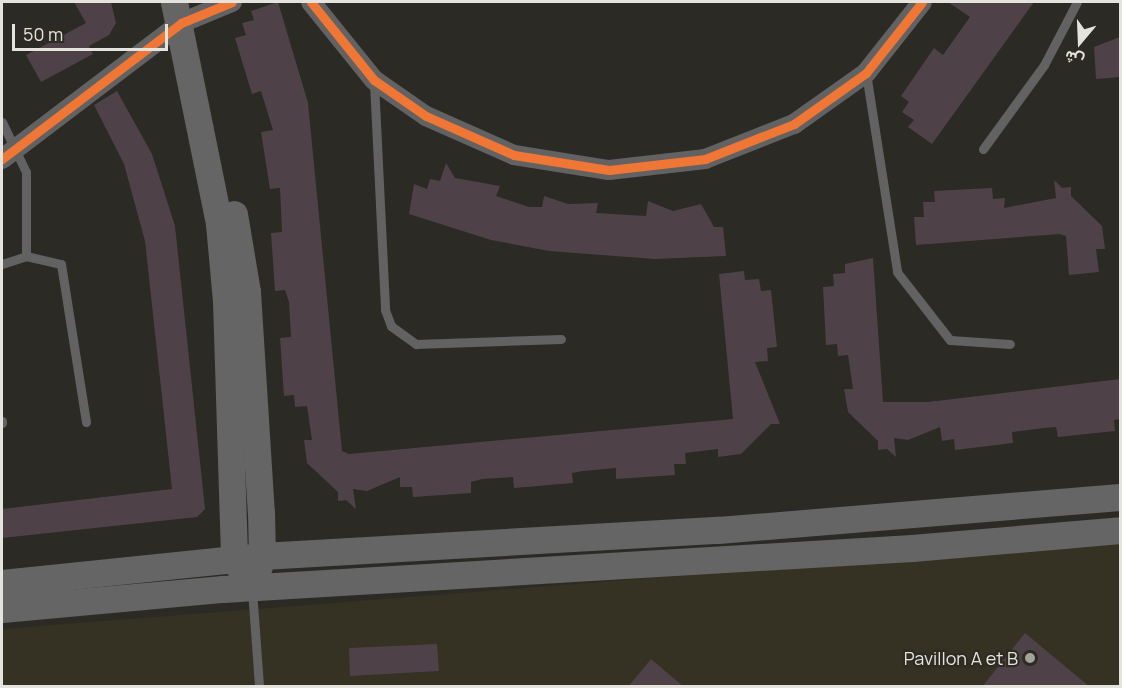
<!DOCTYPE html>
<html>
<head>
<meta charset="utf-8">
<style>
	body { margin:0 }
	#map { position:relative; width:1122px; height:688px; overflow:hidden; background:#2b2a25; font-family:Manrope,Vazirmatn,sans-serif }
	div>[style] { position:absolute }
	.built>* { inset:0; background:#353123 }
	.building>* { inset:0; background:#4e4248 }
	.service>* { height:9px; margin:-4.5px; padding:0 4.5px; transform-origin:4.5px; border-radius:4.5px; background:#626263 }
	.minor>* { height:20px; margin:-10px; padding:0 10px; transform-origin:10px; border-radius:10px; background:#626263 }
	.secondary>* { height:27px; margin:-13.5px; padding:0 13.5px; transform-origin:13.5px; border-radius:13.5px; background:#656565 }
	.cycleway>* { height:9px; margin:-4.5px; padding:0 4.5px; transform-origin:4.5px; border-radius:4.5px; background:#f07635 }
	.dots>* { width:16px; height:16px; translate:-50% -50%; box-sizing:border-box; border:3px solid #2e2b22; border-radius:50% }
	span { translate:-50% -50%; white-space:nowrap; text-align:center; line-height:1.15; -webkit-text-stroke:4.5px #2e2b22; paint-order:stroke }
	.poi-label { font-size:18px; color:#e5e3dd }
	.right { translate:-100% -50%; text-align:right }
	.frame { position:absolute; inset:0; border:3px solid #e5e3dd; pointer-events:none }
	.north { position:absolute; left:1050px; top:12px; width:60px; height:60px; -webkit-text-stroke:4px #2e2b22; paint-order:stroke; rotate:199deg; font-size:16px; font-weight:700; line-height:24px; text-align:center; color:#e5e3dd }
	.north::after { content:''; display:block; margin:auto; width:21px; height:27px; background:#e5e3dd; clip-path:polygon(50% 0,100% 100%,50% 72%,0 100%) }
	.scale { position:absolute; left:12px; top:24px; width:156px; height:27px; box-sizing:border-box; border:3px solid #e5e3dd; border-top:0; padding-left:8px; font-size:18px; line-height:21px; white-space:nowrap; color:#e5e3dd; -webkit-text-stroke:4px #2e2b22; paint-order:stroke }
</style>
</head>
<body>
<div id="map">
	<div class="built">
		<div style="clip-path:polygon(1120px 541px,1120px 686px,2px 686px,2px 629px)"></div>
	</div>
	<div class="building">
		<div style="clip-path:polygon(74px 2px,111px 2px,116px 23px,109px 35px,89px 46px,93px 54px,41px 82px,26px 55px,86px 23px)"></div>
		<div style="clip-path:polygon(278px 2px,308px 103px,342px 451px,349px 454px,733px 419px,719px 274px,744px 271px,745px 280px,759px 279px,761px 291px,771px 290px,777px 347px,767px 348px,768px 361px,755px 362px,780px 424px,771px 424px,741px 454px,718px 457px,718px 449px,685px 453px,686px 464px,674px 464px,675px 475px,616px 479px,616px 468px,583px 471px,572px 473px,573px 483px,514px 488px,513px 477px,482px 479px,471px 482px,471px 493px,413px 497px,412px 487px,400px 487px,400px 477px,367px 491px,353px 489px,356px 509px,346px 500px,338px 501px,338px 492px,307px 463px,304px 440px,312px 440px,307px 406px,295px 407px,294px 395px,284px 396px,280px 338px,291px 337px,289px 302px,285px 290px,275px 291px,271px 233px,282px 232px,280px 188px,270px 189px,261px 132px,273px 130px,261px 91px,252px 94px,235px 38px,246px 35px,242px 23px,254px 20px,251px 11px)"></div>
		<div style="clip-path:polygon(948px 2px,1034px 2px,932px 144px,908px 127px,914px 120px,902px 112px,909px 102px,901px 96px,934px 48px,943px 55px,970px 17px)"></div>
		<div style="clip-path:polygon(1120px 37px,1120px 77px,1096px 79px,1094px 47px)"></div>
		<div style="clip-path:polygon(117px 91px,152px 154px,175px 226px,205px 509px,197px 517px,2px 538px,2px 509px,172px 489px,145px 241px,124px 164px,94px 105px)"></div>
		<div style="clip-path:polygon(446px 163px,455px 178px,500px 186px,496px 196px,529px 207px,542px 207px,544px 196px,568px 204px,598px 203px,596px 213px,646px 216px,648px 201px,673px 211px,701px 204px,714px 227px,723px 227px,726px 256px,655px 259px,549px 251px,491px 240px,409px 214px,414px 184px,427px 189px,430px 179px,440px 181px)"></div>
		<div style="clip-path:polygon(1054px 180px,1062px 188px,1071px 187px,1071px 196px,1102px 226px,1105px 249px,1096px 249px,1099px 272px,1069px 275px,1066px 236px,1059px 234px,916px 245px,914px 217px,924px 217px,923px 202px,935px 202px,934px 191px,992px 188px,993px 199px,1005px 198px,1004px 208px,1056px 198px)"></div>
		<div style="clip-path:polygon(873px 258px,883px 402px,928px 402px,1120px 379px,1120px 419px,1114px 420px,1115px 431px,1058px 437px,1056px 427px,1044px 428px,1012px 432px,1013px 443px,955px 450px,954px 439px,942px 441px,940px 427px,908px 440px,894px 438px,896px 457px,887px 449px,878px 450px,878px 441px,848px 412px,844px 389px,853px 389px,848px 355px,838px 356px,837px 344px,826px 345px,823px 287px,834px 286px,833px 274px,845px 273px,845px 264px)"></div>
		<div style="clip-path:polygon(1025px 633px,1090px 687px,982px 687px)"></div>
		<div style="clip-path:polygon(437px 644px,439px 671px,350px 676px,349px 648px)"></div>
		<div style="clip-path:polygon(651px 659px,684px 687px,628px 687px)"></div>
	</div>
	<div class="service">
		<div style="left:866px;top:73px;width:201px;rotate:81.1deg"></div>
		<div style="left:897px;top:272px;width:86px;rotate:52.1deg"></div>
		<div style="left:950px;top:340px;width:60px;rotate:3.8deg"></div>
		<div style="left:374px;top:82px;width:228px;rotate:87.2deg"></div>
		<div style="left:385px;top:310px;width:17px;rotate:69deg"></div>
		<div style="left:391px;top:326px;width:31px;rotate:36deg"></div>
		<div style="left:416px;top:344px;width:145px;rotate:-2deg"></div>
		<div style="left:2px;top:122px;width:55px;rotate:64.4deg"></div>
		<div style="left:26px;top:172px;width:84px;rotate:90deg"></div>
		<div style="left:983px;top:149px;width:104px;rotate:-54deg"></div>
		<div style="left:1044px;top:65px;width:71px;rotate:-62.4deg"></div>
		<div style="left:2px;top:264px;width:25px;rotate:-18deg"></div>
		<div style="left:26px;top:256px;width:36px;rotate:13deg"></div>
		<div style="left:61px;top:264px;width:160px;rotate:81deg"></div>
		<div style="left:2px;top:421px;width:2px;rotate:90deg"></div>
		<div style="left:252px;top:590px;width:96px;rotate:85.8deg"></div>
	</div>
	<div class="minor">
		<div style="left:311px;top:2px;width:100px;rotate:51.1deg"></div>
		<div style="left:374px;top:80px;width:63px;rotate:34.7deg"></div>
		<div style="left:426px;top:116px;width:96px;rotate:23.9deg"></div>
		<div style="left:514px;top:155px;width:96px;rotate:9deg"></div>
		<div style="left:609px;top:170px;width:97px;rotate:-6.5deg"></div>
		<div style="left:705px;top:159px;width:96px;rotate:-21.5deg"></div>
		<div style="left:794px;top:124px;width:88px;rotate:-35.3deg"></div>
		<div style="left:866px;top:73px;width:90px;rotate:-51.7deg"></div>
		<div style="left:2px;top:159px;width:225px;rotate:-37.2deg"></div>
		<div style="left:181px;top:23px;width:55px;rotate:-22.4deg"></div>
	</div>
	<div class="secondary">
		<div style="left:174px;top:2px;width:227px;rotate:78.5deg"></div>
		<div style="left:219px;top:224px;width:77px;rotate:84.8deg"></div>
		<div style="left:226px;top:301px;width:257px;rotate:88.2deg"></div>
		<div style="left:234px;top:558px;width:16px;rotate:60deg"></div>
		<div style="left:234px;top:214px;width:79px;rotate:80.5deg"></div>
		<div style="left:247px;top:292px;width:220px;rotate:86.4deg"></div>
		<div style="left:261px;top:512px;width:44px;rotate:88.7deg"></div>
		<div style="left:262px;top:556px;width:17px;rotate:107deg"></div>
		<div style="left:2px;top:583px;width:261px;rotate:-5.9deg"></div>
		<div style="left:262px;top:556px;width:457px;rotate:-3.3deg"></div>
		<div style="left:718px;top:530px;width:403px;rotate:-4.7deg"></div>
		<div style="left:2px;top:609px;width:222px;rotate:-5.2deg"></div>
		<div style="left:223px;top:589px;width:690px;rotate:-3.41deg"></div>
		<div style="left:912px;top:548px;width:209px;rotate:-4.9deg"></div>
	</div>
	<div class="cycleway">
		<div style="left:311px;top:2px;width:100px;rotate:51.1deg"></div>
		<div style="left:374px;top:80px;width:63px;rotate:34.7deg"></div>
		<div style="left:426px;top:116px;width:96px;rotate:23.9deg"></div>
		<div style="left:514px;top:155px;width:96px;rotate:9deg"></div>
		<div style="left:609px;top:170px;width:97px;rotate:-6.5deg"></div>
		<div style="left:705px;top:159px;width:96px;rotate:-21.5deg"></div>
		<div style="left:794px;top:124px;width:88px;rotate:-35.3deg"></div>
		<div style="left:866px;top:73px;width:90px;rotate:-51.7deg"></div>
		<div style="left:2px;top:159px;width:225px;rotate:-37.2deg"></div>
		<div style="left:181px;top:23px;width:55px;rotate:-22.4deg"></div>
	</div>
	<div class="dots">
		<div style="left:1030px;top:658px;background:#a4a29d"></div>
	</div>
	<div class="poi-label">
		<span class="right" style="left:1018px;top:658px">Pavillon A et B</span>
	</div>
	<div class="frame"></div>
	<div class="north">ش</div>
	<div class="scale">50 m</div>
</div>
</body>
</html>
